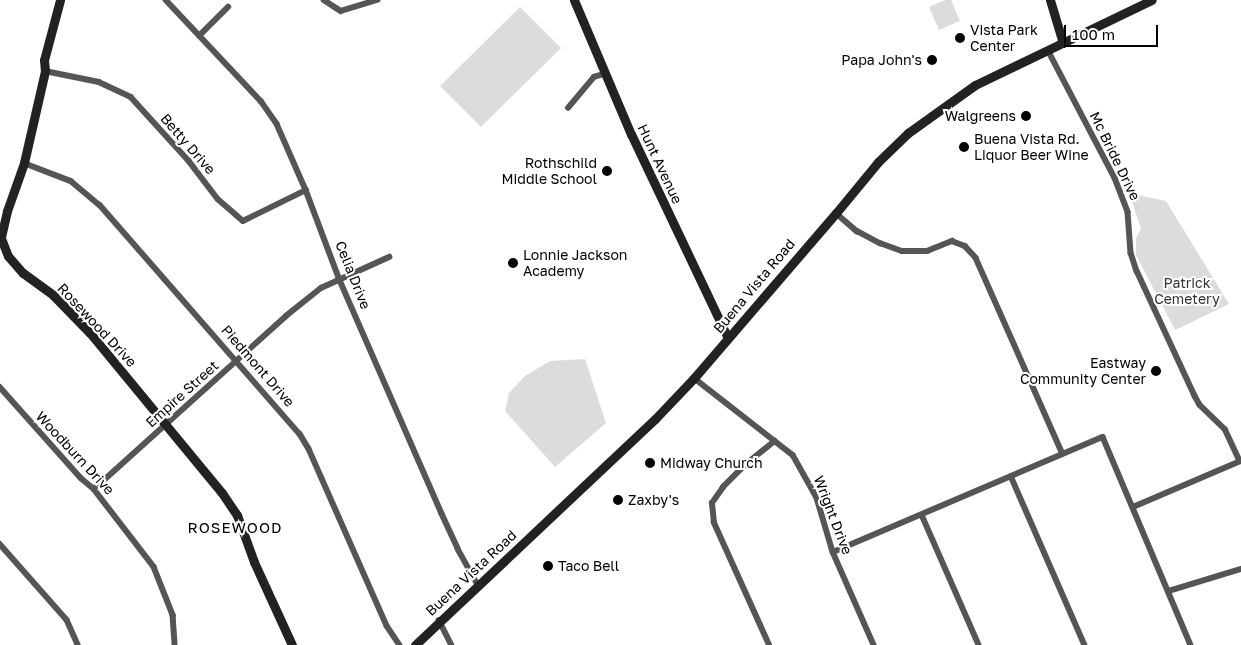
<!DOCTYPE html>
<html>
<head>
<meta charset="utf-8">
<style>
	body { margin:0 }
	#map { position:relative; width:1241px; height:645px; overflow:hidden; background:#fff; font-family:"Golos Text",sans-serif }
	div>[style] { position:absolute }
	.green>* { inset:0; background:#dcdcdc }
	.street>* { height:5.5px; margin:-2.75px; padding:0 2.75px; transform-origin:2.75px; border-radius:2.75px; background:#555 }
	.secondary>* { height:9px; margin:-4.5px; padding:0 4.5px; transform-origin:4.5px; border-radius:4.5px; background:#222 }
	.dots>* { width:14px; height:14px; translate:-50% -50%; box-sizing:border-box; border:2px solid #fff; border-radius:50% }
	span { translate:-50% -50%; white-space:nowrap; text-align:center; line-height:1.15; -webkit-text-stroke:4px #fff; paint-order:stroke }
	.poi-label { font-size:14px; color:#000 }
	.left { translate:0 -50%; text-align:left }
	.right { translate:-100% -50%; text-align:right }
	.street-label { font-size:14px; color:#000 }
	.park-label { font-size:14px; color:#333 }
	.neighbourhood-label { font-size:15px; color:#000; letter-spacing:1px }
	.scale { position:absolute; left:1064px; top:25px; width:94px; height:22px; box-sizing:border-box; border:2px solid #000; border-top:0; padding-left:6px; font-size:15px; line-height:18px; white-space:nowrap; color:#000; -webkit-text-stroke:4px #fff; paint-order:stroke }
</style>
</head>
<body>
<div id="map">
	<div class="green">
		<div style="clip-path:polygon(945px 0,951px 0,960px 21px,939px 30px,929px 7px)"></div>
		<div style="clip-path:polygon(520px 7px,561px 48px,481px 127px,440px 86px)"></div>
		<div style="clip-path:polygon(1129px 193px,1166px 201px,1229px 304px,1175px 330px,1136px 255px,1136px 238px,1141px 229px)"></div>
		<div style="clip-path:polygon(585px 359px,606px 423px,555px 467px,505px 411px,509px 393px,525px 376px,550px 361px)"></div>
	</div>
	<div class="street">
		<div style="left:166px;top:0;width:139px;rotate:46.8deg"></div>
		<div style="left:261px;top:101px;width:28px;rotate:55deg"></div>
		<div style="left:277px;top:124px;width:72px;rotate:66.3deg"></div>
		<div style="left:306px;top:190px;width:94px;rotate:69.4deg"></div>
		<div style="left:339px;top:278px;width:257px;rotate:66.4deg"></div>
		<div style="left:442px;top:514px;width:38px;rotate:65deg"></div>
		<div style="left:458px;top:549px;width:41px;rotate:60.9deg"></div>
		<div style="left:324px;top:0;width:20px;rotate:33deg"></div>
		<div style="left:341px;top:11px;width:38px;rotate:-17deg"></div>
		<div style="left:199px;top:36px;width:41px;rotate:-45deg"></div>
		<div style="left:1048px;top:50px;width:144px;rotate:62.4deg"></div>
		<div style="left:1115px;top:178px;width:36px;rotate:69deg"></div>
		<div style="left:1128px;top:212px;width:41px;rotate:85.8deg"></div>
		<div style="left:1131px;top:253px;width:19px;rotate:72deg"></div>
		<div style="left:1137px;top:271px;width:138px;rotate:65.1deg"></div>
		<div style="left:1195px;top:396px;width:10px;rotate:61deg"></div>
		<div style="left:1200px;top:405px;width:35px;rotate:44deg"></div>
		<div style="left:1225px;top:429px;width:35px;rotate:65deg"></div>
		<div style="left:45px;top:71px;width:55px;rotate:11.5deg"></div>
		<div style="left:99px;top:82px;width:35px;rotate:25deg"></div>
		<div style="left:131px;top:97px;width:86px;rotate:47.8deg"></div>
		<div style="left:189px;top:161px;width:48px;rotate:52.7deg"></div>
		<div style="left:218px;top:199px;width:33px;rotate:41deg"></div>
		<div style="left:243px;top:221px;width:70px;rotate:-26.2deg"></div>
		<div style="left:568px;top:108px;width:40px;rotate:-50deg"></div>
		<div style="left:594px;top:77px;width:10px;rotate:-17deg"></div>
		<div style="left:24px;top:163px;width:50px;rotate:21deg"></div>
		<div style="left:71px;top:181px;width:38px;rotate:40deg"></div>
		<div style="left:100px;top:205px;width:304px;rotate:48.9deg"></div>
		<div style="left:300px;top:434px;width:17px;rotate:59deg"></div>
		<div style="left:309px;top:449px;width:193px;rotate:66.2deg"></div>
		<div style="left:387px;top:626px;width:23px;rotate:56deg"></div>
		<div style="left:836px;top:213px;width:28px;rotate:41deg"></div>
		<div style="left:857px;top:231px;width:26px;rotate:28deg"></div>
		<div style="left:880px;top:243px;width:23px;rotate:20deg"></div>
		<div style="left:902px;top:251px;width:25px"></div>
		<div style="left:927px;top:251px;width:27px;rotate:-22deg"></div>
		<div style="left:952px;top:241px;width:14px;rotate:21deg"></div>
		<div style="left:965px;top:246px;width:16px;rotate:47deg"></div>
		<div style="left:976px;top:258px;width:214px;rotate:66.1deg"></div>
		<div style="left:694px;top:378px;width:125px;rotate:37.9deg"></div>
		<div style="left:793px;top:455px;width:49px;rotate:60.8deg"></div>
		<div style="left:817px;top:498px;width:56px;rotate:73.5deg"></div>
		<div style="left:833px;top:552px;width:102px;rotate:66.2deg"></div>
		<div style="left:0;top:387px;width:122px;rotate:48.3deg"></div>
		<div style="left:81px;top:478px;width:17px;rotate:40deg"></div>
		<div style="left:94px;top:489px;width:98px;rotate:52.4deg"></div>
		<div style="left:154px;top:567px;width:52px;rotate:68.4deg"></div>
		<div style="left:173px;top:615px;width:30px;rotate:86deg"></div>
		<div style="left:1011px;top:476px;width:184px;rotate:66.4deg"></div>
		<div style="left:94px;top:489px;width:258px;rotate:-42deg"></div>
		<div style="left:286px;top:316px;width:45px;rotate:-38.7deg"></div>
		<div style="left:321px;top:288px;width:75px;rotate:-24.5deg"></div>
		<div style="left:1133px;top:507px;width:117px;rotate:-23.1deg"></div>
		<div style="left:922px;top:515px;width:142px;rotate:66.3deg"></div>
		<div style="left:0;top:544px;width:101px;rotate:48.6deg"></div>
		<div style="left:67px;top:620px;width:27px;rotate:66deg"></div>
		<div style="left:833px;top:552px;width:293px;rotate:-23.1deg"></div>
		<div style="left:1103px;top:437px;width:226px;rotate:67.1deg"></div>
		<div style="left:1169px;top:591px;width:75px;rotate:-17deg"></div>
		<div style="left:439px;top:620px;width:28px;rotate:63deg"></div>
		<div style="left:769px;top:645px;width:134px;rotate:-114.3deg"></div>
		<div style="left:714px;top:523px;width:20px;rotate:-96deg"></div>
		<div style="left:712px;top:503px;width:19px;rotate:-55deg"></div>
		<div style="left:723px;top:487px;width:31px;rotate:-45deg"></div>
		<div style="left:745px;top:465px;width:38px;rotate:-39deg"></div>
	</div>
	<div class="secondary">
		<div style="left:60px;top:0;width:62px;rotate:104.9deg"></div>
		<div style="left:44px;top:60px;width:11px;rotate:85deg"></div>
		<div style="left:45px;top:71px;width:94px;rotate:102.9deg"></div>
		<div style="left:24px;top:163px;width:51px;rotate:109.5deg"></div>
		<div style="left:7px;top:211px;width:28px;rotate:103deg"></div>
		<div style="left:1px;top:238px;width:19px;rotate:69deg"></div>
		<div style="left:8px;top:256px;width:23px;rotate:49deg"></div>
		<div style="left:23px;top:273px;width:37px;rotate:36deg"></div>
		<div style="left:53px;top:295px;width:53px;rotate:45.8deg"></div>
		<div style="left:90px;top:333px;width:207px;rotate:50.5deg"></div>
		<div style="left:222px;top:493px;width:27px;rotate:56deg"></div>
		<div style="left:237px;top:515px;width:50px;rotate:70.1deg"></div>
		<div style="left:254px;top:562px;width:91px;rotate:65.4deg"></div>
		<div style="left:574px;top:0;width:146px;rotate:67deg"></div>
		<div style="left:631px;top:134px;width:226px;rotate:64.6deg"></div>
		<div style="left:1050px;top:0;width:45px;rotate:73.2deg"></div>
		<div style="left:415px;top:645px;width:330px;rotate:-43.3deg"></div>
		<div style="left:655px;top:419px;width:57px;rotate:-46.4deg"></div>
		<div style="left:694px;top:378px;width:218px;rotate:-49.3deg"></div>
		<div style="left:836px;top:213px;width:66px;rotate:-50.5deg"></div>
		<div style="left:878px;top:162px;width:42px;rotate:-44deg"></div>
		<div style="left:908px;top:133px;width:82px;rotate:-35.6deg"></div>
		<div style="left:975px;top:85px;width:196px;rotate:-25.7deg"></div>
	</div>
	<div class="dots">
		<div style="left:960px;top:38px;background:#000"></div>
		<div style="left:932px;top:60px;background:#000"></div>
		<div style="left:1026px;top:116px;background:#000"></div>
		<div style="left:964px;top:147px;background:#000"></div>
		<div style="left:607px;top:171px;background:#000"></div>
		<div style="left:513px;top:263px;background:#000"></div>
		<div style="left:1156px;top:371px;background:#000"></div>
		<div style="left:650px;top:463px;background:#000"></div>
		<div style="left:618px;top:500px;background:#000"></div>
		<div style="left:548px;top:566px;background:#000"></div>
	</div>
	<div class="poi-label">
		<span class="left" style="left:970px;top:38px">Vista Park<br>Center</span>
		<span class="right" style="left:922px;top:60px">Papa John's</span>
		<span class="right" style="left:1016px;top:116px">Walgreens</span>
		<span class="left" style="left:974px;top:147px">Buena Vista Rd.<br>Liquor Beer Wine</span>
		<span class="right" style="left:597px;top:171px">Rothschild<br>Middle School</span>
		<span class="left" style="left:523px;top:263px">Lonnie Jackson<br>Academy</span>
		<span class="right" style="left:1146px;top:371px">Eastway<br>Community Center</span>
		<span class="left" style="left:660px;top:463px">Midway Church</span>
		<span class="left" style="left:628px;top:500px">Zaxby's</span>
		<span class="left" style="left:558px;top:566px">Taco Bell</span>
	</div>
	<div class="street-label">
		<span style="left:188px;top:144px;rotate:49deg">Betty Drive</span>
		<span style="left:1115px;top:156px;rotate:64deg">Mc Bride Drive</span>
		<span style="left:660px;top:164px;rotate:65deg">Hunt Avenue</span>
		<span style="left:353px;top:275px;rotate:68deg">Celia Drive</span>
		<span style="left:754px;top:286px;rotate:-50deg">Buena Vista Road</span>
		<span style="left:97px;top:325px;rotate:47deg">Rosewood Drive</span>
		<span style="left:258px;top:366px;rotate:49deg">Piedmont Drive</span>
		<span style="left:182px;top:394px;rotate:-42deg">Empire Street</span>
		<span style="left:75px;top:453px;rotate:47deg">Woodburn Drive</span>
		<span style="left:833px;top:515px;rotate:69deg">Wright Drive</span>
		<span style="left:471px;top:573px;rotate:-43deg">Buena Vista Road</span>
	</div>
	<div class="park-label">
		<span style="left:1187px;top:291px">Patrick<br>Cemetery</span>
	</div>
	<div class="neighbourhood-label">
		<span style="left:235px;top:528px">ROSEWOOD</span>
	</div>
	<div class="scale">100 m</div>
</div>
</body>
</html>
